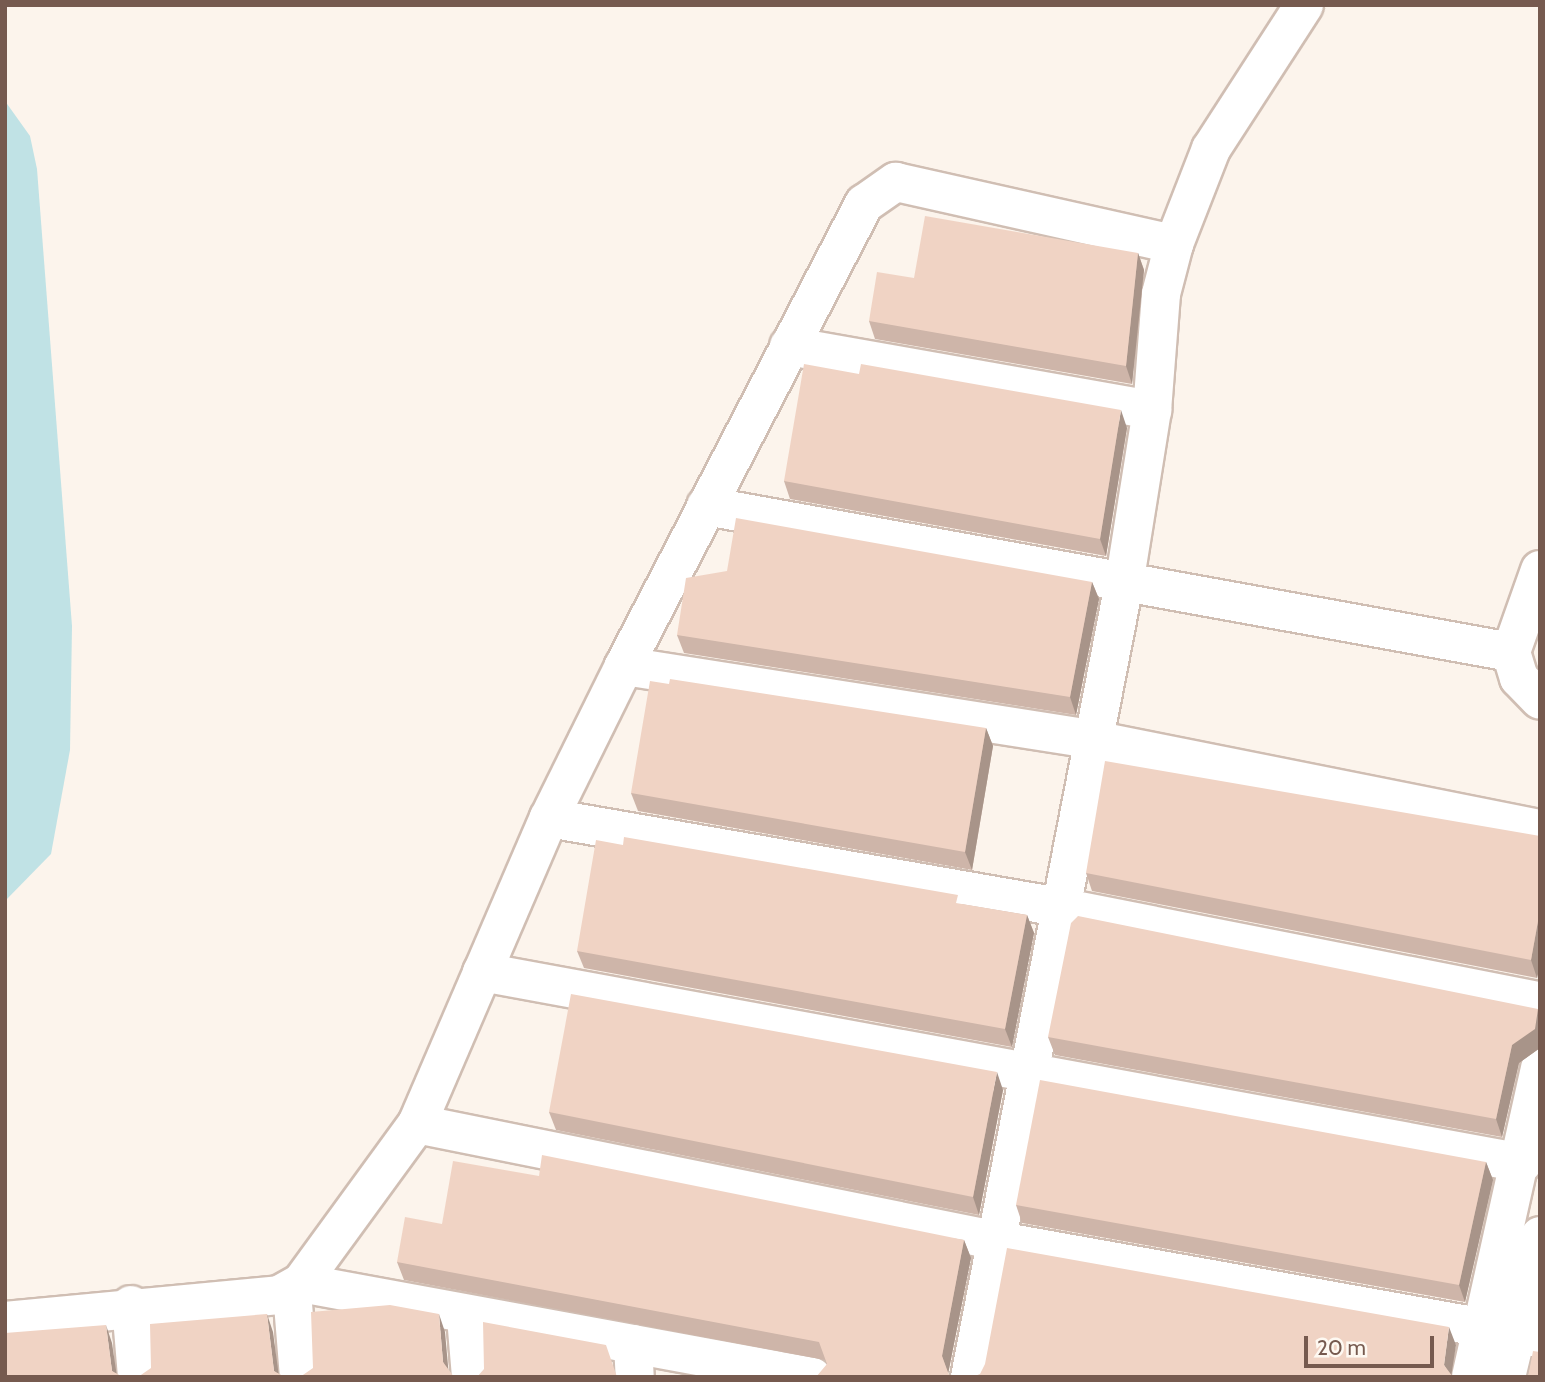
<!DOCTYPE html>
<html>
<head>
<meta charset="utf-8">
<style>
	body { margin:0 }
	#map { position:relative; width:1545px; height:1382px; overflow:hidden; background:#fcf4ec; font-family:Cabin,sans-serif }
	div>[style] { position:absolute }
	.water>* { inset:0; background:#c0e2e5 }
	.roads { filter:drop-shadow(2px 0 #d0beb3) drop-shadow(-2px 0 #d0beb3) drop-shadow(0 2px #d0beb3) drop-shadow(0 -2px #d0beb3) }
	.minor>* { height:38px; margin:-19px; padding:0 19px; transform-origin:19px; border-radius:19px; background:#fff }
	.wall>* { inset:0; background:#ceb5a9 }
	.shaded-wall>* { inset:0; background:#a89489 }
	.building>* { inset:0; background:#f0d3c4 }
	span { translate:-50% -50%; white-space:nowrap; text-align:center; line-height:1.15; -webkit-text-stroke:6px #fef9f2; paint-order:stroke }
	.frame { position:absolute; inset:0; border:7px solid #765a4f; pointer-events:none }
	.scale { position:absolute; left:1304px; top:1336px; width:130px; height:32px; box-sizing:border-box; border:4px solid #765a4f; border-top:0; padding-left:9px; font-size:21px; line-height:24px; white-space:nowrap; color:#765a4f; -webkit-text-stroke:5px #fef9f2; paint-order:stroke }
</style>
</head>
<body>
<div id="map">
	<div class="water">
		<div style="clip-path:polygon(5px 101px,30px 136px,37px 169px,72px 626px,70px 750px,51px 854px,5px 901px)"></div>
	</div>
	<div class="roads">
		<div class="minor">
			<div style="left:1174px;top:244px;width:102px;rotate:-68.7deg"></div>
			<div style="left:1211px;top:149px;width:171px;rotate:-57.1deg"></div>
			<div style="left:789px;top:346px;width:369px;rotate:10deg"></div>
			<div style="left:706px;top:506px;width:818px;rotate:10.28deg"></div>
			<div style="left:1511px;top:652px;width:27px;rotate:73deg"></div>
			<div style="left:1519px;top:678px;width:30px;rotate:46deg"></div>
			<div style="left:1511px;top:652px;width:87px;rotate:-70.5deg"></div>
			<div style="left:624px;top:666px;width:471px;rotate:8.9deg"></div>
			<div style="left:1089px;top:739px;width:460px;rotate:11.3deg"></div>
			<div style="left:549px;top:818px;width:518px;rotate:9.9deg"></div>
			<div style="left:1059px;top:907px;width:490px;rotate:11.1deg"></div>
			<div style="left:482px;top:972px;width:1058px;rotate:10.4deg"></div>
			<div style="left:417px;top:1124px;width:594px;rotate:11.37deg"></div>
			<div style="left:999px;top:1241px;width:550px;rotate:10.16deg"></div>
			<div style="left:301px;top:1283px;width:520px;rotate:10.42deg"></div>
			<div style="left:292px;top:1292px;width:85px;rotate:85.3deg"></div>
			<div style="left:131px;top:1305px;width:72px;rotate:85.2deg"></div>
			<div style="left:466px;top:1317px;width:60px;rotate:85.2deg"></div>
			<div style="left:5px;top:1321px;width:275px;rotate:-5.4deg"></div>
			<div style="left:279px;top:1295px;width:25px;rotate:-29deg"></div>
			<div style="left:301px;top:1283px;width:197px;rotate:-53.9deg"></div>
			<div style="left:417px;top:1124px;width:333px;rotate:-66.7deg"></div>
			<div style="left:549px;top:818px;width:169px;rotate:-63.7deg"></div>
			<div style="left:624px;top:666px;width:521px;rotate:-62.55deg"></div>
			<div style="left:864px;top:204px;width:39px;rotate:-35deg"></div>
			<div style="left:896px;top:182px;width:285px;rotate:12.6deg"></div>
			<div style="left:1174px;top:244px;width:52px;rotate:104.6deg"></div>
			<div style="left:1161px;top:294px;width:116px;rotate:94.4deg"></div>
			<div style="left:1152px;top:410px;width:171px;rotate:99.1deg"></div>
			<div style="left:1125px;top:579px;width:813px;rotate:100.99deg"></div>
			<div style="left:633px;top:1344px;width:33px;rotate:87deg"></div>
			<div style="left:1471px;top:1377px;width:317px;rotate:-77.4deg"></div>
			<div style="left:1506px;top:1377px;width:145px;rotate:-76.4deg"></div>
		</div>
	</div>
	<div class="wall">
		<div style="clip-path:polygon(1138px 253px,1144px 270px,1132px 384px,875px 339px,869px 321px,914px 278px)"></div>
		<div style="clip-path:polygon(859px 374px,1127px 428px,1106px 556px,790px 499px,784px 481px)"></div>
		<div style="clip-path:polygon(1092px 582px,1099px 599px,1076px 715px,684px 653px,677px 635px)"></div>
		<div style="clip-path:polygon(986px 728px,993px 746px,972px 870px,638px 811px,631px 793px)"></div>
		<div style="clip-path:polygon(1540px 836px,1540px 965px,1537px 978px,1092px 891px,1086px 873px)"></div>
		<div style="clip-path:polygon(961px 904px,1027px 915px,1034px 933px,1012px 1047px,584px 968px,577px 951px)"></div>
		<div style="clip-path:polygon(1538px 1009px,1540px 1013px,1540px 1048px,1519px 1063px,1502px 1137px,1055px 1055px,1048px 1037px)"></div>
		<div style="clip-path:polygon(1003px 1090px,979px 1215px,556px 1130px,549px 1112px)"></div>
		<div style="clip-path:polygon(1486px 1162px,1493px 1180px,1465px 1302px,1022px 1223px,1016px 1205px)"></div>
		<div style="clip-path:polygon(539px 1176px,964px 1240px,971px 1258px,948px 1374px,949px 1375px,827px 1364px,825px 1360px,404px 1280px,397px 1262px,442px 1224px)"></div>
	</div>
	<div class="shaded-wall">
		<div style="clip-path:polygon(1138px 253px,1144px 270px,1132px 384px,1126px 366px)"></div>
		<div style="clip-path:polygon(1121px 410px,1127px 428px,1106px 556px,1100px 539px)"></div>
		<div style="clip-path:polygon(1092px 582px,1099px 599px,1076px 715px,1070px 697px)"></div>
		<div style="clip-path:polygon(986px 728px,993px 746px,972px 870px,965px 852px)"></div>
		<div style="clip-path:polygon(1540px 910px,1540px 965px,1537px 978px,1531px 960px)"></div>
		<div style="clip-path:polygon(1027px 915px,1034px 933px,1012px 1047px,1005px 1029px)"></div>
		<div style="clip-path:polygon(1538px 1009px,1540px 1013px,1540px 1048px,1519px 1063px,1502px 1137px,1496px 1119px,1512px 1045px)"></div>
		<div style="clip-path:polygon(997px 1072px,1003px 1090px,979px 1215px,973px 1197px)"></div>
		<div style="clip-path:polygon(1486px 1162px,1493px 1180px,1465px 1302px,1459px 1285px)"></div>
		<div style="clip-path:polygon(964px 1240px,971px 1258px,948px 1374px,942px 1356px)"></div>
		<div style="clip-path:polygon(267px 1314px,273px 1332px,279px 1377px,274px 1371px)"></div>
		<div style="clip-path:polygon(439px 1314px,445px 1332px,449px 1377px,443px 1362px)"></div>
		<div style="clip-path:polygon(106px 1325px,112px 1343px,117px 1377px,112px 1371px)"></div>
		<div style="clip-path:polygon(1449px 1327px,1456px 1345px,1451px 1377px,1444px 1365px)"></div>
	</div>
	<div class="building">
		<div style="clip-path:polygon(925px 216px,1138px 253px,1126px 366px,869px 321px,877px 272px,914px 278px)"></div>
		<div style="clip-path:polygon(804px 364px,859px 374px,861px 364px,1121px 410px,1100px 539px,784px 481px)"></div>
		<div style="clip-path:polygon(736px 518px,1092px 582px,1070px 697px,677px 635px,686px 578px,727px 571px)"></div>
		<div style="clip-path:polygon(670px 679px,986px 728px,965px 852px,631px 793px,650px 681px,669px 684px)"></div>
		<div style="clip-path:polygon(1105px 761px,1540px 836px,1540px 910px,1531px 960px,1086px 873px)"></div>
		<div style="clip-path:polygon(624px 837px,958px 895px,956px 903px,1027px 915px,1005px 1029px,577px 951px,596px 840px,623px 845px)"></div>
		<div style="clip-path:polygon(1078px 916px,1538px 1009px,1535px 1029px,1512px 1045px,1496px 1119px,1048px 1037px,1071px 923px)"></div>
		<div style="clip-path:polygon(571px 994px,997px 1072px,973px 1197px,549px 1112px)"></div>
		<div style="clip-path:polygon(1040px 1080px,1486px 1162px,1459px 1285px,1016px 1205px)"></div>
		<div style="clip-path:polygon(542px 1155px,964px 1240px,942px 1356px,949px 1375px,952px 1377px,816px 1377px,827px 1364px,819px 1342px,397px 1262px,405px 1217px,442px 1224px,453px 1161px,539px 1176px)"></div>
		<div style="clip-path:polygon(1007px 1248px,1449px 1327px,1444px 1365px,1453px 1377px,972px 1377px,980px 1374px,985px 1364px)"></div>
		<div style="clip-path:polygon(390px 1305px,439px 1314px,443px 1362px,454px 1377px,300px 1377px,313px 1368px,311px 1312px)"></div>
		<div style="clip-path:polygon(267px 1314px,274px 1371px,285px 1377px,138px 1377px,151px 1368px,150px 1324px)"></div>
		<div style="clip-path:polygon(483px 1322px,606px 1345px,617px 1377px,477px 1377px,484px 1369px)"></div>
		<div style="clip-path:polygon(106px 1325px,112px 1371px,123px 1377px,5px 1377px,5px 1333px)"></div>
		<div style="clip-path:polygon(1533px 1351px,1540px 1352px,1540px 1377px,1528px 1377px)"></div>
	</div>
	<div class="frame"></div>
	<div class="scale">20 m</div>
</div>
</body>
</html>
